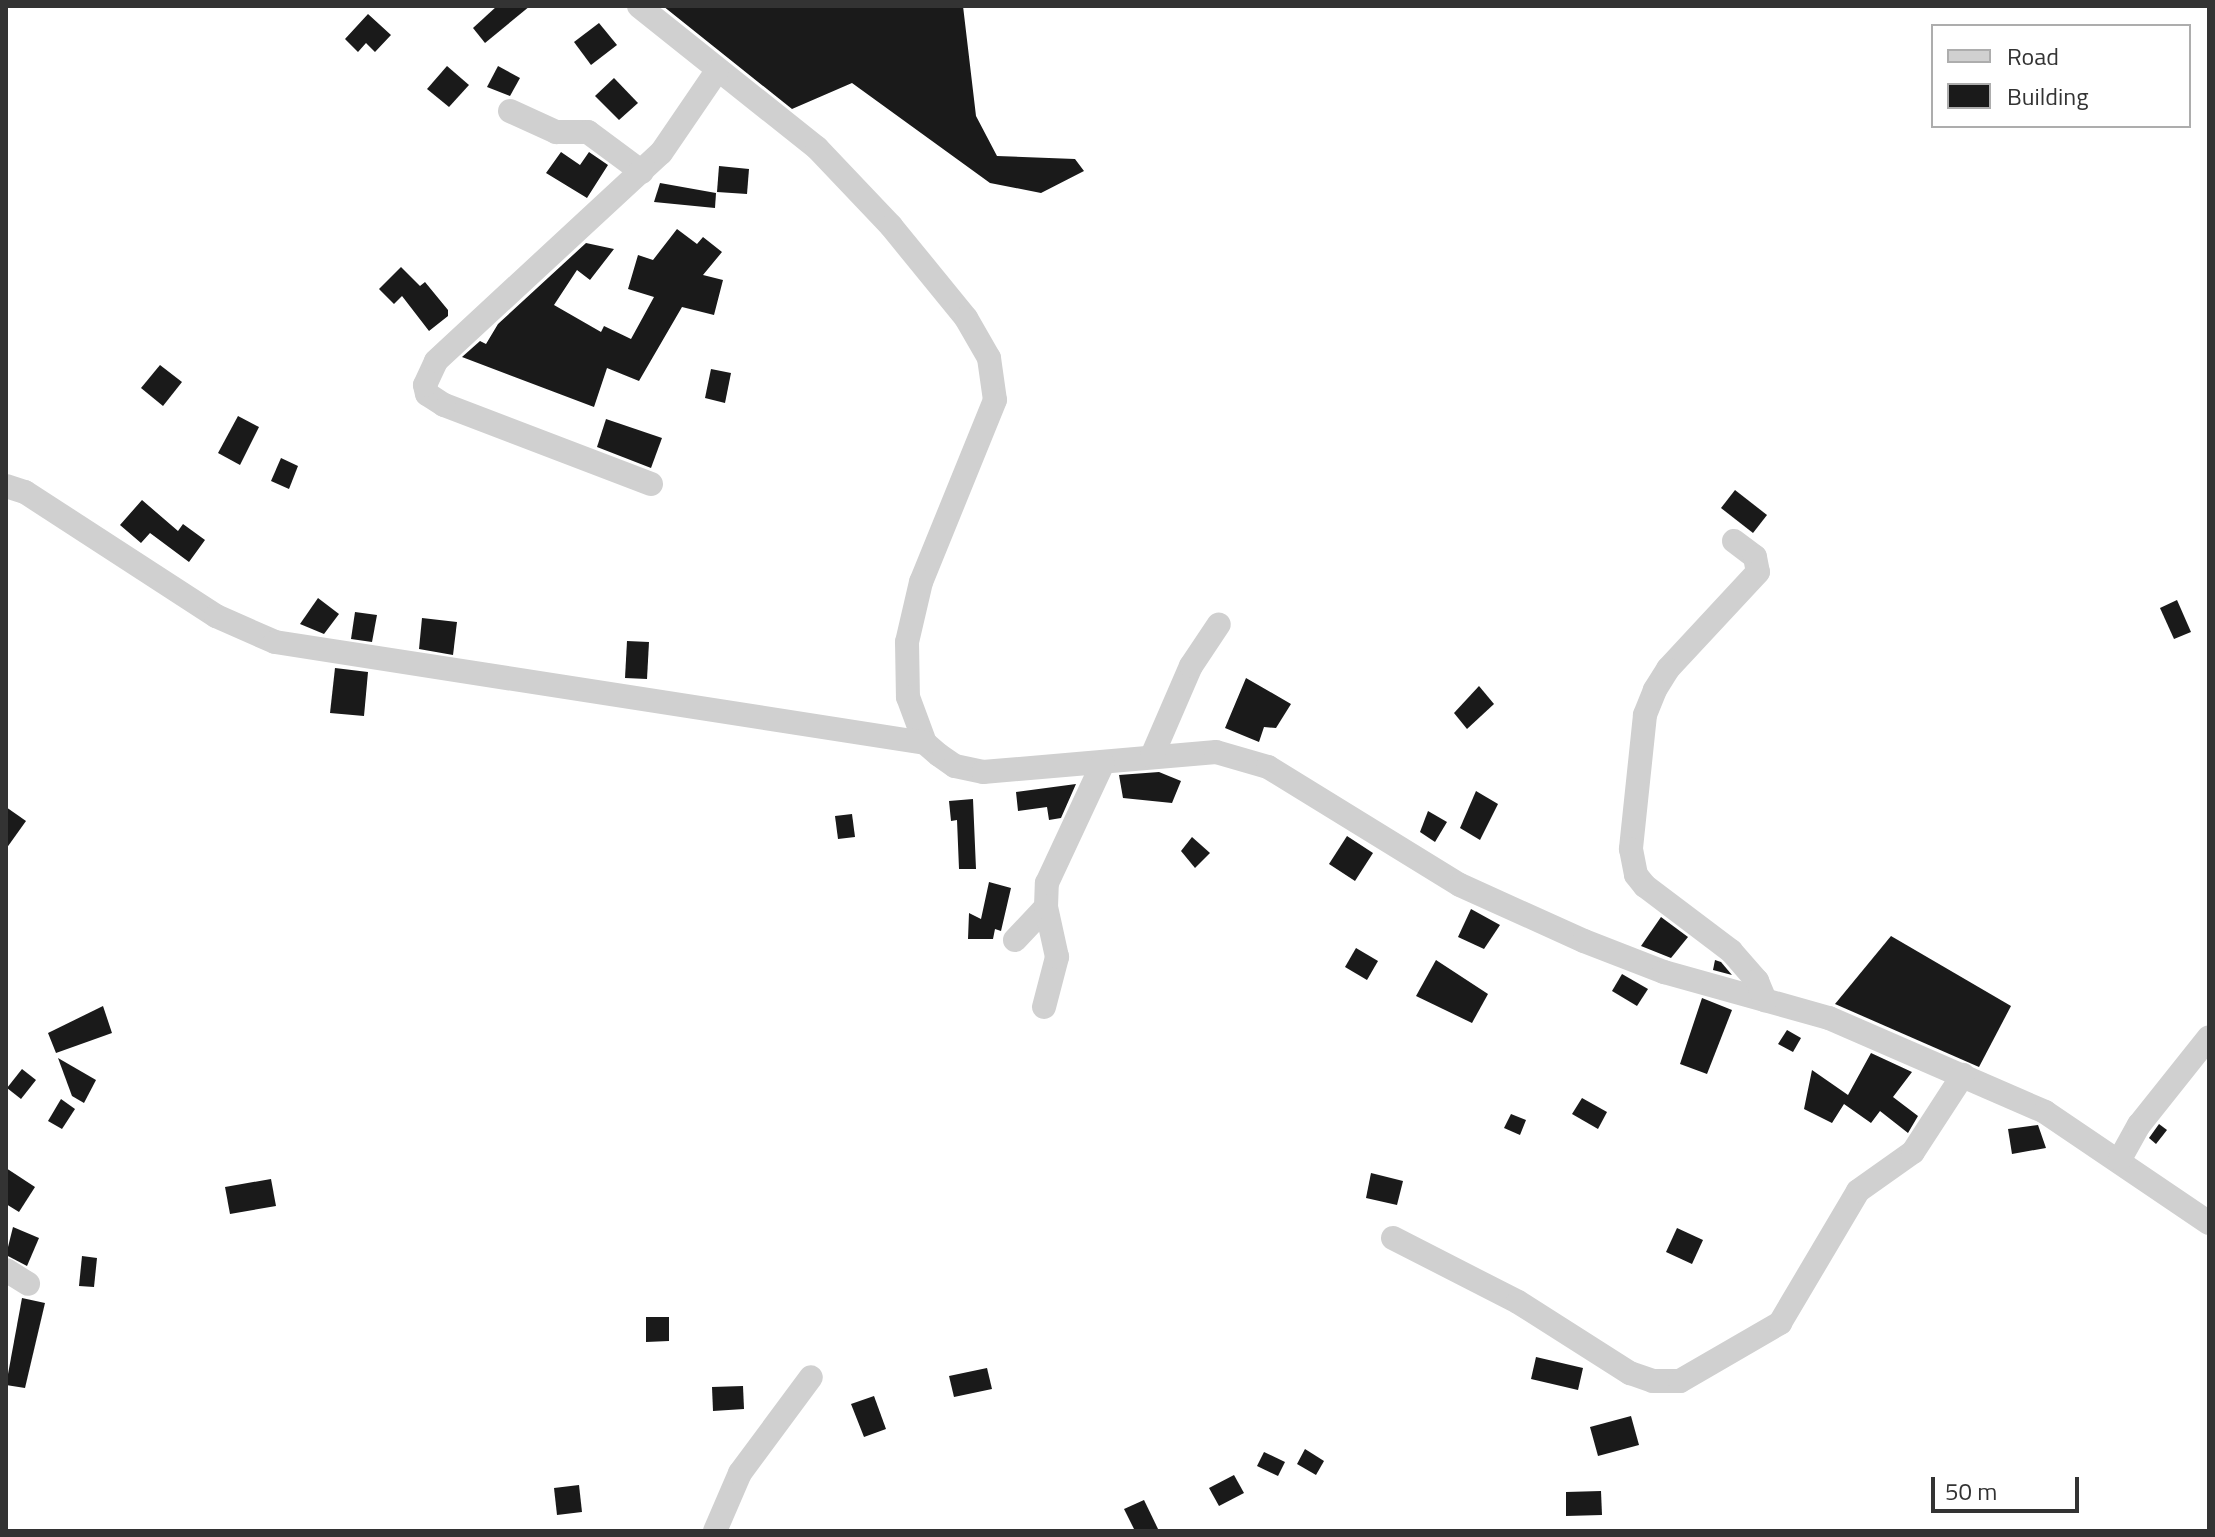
<!DOCTYPE html>
<html>
<head>
<meta charset="utf-8">
<style>
	body { margin:0 }
	#map { position:relative; width:2215px; height:1537px; overflow:hidden; background:#fff; font-family:"Titillium Web",sans-serif }
	div>[style] { position:absolute }
	.building>* { inset:0; background:#1a1a1a }
	.street>* { height:24px; margin:-12px; padding:0 12px; transform-origin:12px; border-radius:12px; background:#d0d0d0 }
	span { translate:-50% -50%; white-space:nowrap; text-align:center; line-height:1.15; -webkit-text-stroke:8px #fff; paint-order:stroke }
	.frame { position:absolute; inset:0; border:8px solid #333; pointer-events:none }
	.legend { position:absolute; left:1931px; top:24px; width:260px; height:104px; box-sizing:border-box; background:#fff; border:2px solid #adadad; margin:0; padding:10px 14px; list-style:none; font-size:24px; color:#333 }
	.legend li { display:flex; align-items:center; gap:16px; height:40px }
	.legend b { width:40px; border:2px solid #adadad }
	.scale { position:absolute; left:1931px; top:1477px; width:148px; height:36px; box-sizing:border-box; border:4px solid #333; border-top:0; padding-left:10px; font-size:24px; line-height:28px; white-space:nowrap; color:#333; -webkit-text-stroke:6px #fff; paint-order:stroke }
</style>
</head>
<body>
<div id="map">
	<div class="building">
		<div style="clip-path:polygon(497px 6px,530px 6px,485px 43px,473px 28px)"></div>
		<div style="clip-path:polygon(663px 6px,963px 6px,976px 116px,997px 156px,1075px 159px,1084px 171px,1041px 193px,990px 183px,852px 83px,792px 109px)"></div>
		<div style="clip-path:polygon(368px 14px,391px 35px,375px 52px,366px 43px,358px 52px,345px 39px)"></div>
		<div style="clip-path:polygon(599px 23px,617px 45px,591px 65px,574px 42px)"></div>
		<div style="clip-path:polygon(447px 66px,469px 85px,449px 107px,427px 89px)"></div>
		<div style="clip-path:polygon(498px 66px,520px 78px,510px 96px,487px 87px)"></div>
		<div style="clip-path:polygon(614px 78px,638px 103px,619px 120px,595px 96px)"></div>
		<div style="clip-path:polygon(561px 152px,580px 165px,589px 152px,608px 165px,587px 198px,546px 173px)"></div>
		<div style="clip-path:polygon(719px 166px,749px 169px,747px 194px,717px 192px)"></div>
		<div style="clip-path:polygon(660px 183px,716px 193px,715px 208px,654px 202px)"></div>
		<div style="clip-path:polygon(677px 229px,697px 244px,703px 237px,722px 252px,703px 275px,723px 280px,714px 315px,682px 307px,639px 381px,607px 368px,594px 407px,462px 357px,480px 341px,486px 344px,498px 324px,586px 243px,614px 249px,590px 280px,577px 270px,554px 305px,601px 332px,604px 326px,631px 339px,654px 297px,628px 289px,638px 255px,653px 260px)"></div>
		<div style="clip-path:polygon(401px 267px,420px 286px,425px 282px,448px 310px,448px 316px,429px 331px,402px 296px,394px 304px,379px 289px)"></div>
		<div style="clip-path:polygon(160px 365px,182px 382px,163px 406px,141px 388px)"></div>
		<div style="clip-path:polygon(711px 369px,731px 373px,725px 403px,705px 398px)"></div>
		<div style="clip-path:polygon(238px 416px,259px 427px,240px 465px,218px 453px)"></div>
		<div style="clip-path:polygon(606px 419px,662px 438px,651px 468px,597px 447px)"></div>
		<div style="clip-path:polygon(281px 458px,298px 466px,289px 489px,271px 481px)"></div>
		<div style="clip-path:polygon(1735px 490px,1767px 515px,1753px 533px,1721px 508px)"></div>
		<div style="clip-path:polygon(142px 500px,178px 531px,183px 524px,205px 540px,189px 562px,150px 533px,141px 543px,120px 525px)"></div>
		<div style="clip-path:polygon(318px 598px,339px 614px,324px 634px,300px 624px)"></div>
		<div style="clip-path:polygon(2177px 600px,2191px 632px,2174px 639px,2160px 608px)"></div>
		<div style="clip-path:polygon(355px 612px,377px 615px,372px 642px,351px 639px)"></div>
		<div style="clip-path:polygon(422px 618px,457px 622px,453px 655px,419px 649px)"></div>
		<div style="clip-path:polygon(627px 641px,649px 642px,647px 679px,625px 678px)"></div>
		<div style="clip-path:polygon(335px 668px,368px 672px,364px 716px,330px 713px)"></div>
		<div style="clip-path:polygon(1246px 678px,1291px 704px,1276px 728px,1264px 727px,1259px 742px,1225px 728px)"></div>
		<div style="clip-path:polygon(1479px 686px,1494px 704px,1467px 729px,1454px 713px)"></div>
		<div style="clip-path:polygon(1159px 772px,1181px 781px,1172px 803px,1123px 798px,1119px 775px)"></div>
		<div style="clip-path:polygon(1076px 784px,1061px 818px,1049px 820px,1047px 807px,1018px 811px,1016px 792px)"></div>
		<div style="clip-path:polygon(1476px 791px,1498px 804px,1480px 840px,1460px 828px)"></div>
		<div style="clip-path:polygon(973px 799px,976px 869px,959px 869px,957px 820px,951px 821px,949px 801px)"></div>
		<div style="clip-path:polygon(6px 807px,26px 821px,6px 849px)"></div>
		<div style="clip-path:polygon(1428px 811px,1447px 822px,1435px 842px,1420px 832px)"></div>
		<div style="clip-path:polygon(852px 814px,855px 837px,838px 839px,835px 816px)"></div>
		<div style="clip-path:polygon(1347px 836px,1373px 853px,1355px 881px,1329px 864px)"></div>
		<div style="clip-path:polygon(1192px 837px,1210px 853px,1195px 868px,1181px 851px)"></div>
		<div style="clip-path:polygon(989px 882px,1011px 888px,1001px 931px,995px 929px,993px 939px,968px 939px,969px 913px,981px 919px)"></div>
		<div style="clip-path:polygon(1471px 909px,1500px 925px,1484px 949px,1458px 937px)"></div>
		<div style="clip-path:polygon(1661px 917px,1688px 937px,1671px 958px,1641px 946px)"></div>
		<div style="clip-path:polygon(1891px 936px,2011px 1006px,1979px 1067px,1835px 1004px)"></div>
		<div style="clip-path:polygon(1356px 948px,1378px 961px,1367px 980px,1345px 967px)"></div>
		<div style="clip-path:polygon(1436px 960px,1488px 994px,1472px 1023px,1416px 996px)"></div>
		<div style="clip-path:polygon(1715px 960px,1721px 962px,1732px 975px,1713px 970px)"></div>
		<div style="clip-path:polygon(1622px 974px,1648px 989px,1637px 1006px,1612px 991px)"></div>
		<div style="clip-path:polygon(1702px 998px,1732px 1010px,1707px 1074px,1680px 1064px)"></div>
		<div style="clip-path:polygon(103px 1006px,112px 1033px,56px 1053px,48px 1033px)"></div>
		<div style="clip-path:polygon(1787px 1030px,1801px 1038px,1793px 1052px,1778px 1044px)"></div>
		<div style="clip-path:polygon(1871px 1053px,1912px 1072px,1893px 1097px,1918px 1116px,1908px 1133px,1880px 1111px,1871px 1123px,1844px 1104px,1832px 1123px,1804px 1109px,1812px 1070px,1848px 1095px)"></div>
		<div style="clip-path:polygon(58px 1058px,96px 1080px,84px 1103px,72px 1096px)"></div>
		<div style="clip-path:polygon(22px 1069px,36px 1080px,21px 1099px,7px 1088px)"></div>
		<div style="clip-path:polygon(1582px 1098px,1607px 1112px,1598px 1129px,1572px 1114px)"></div>
		<div style="clip-path:polygon(61px 1099px,75px 1109px,62px 1129px,48px 1121px)"></div>
		<div style="clip-path:polygon(1511px 1114px,1526px 1120px,1520px 1135px,1504px 1128px)"></div>
		<div style="clip-path:polygon(2159px 1124px,2167px 1130px,2156px 1144px,2149px 1138px)"></div>
		<div style="clip-path:polygon(2038px 1125px,2046px 1148px,2012px 1154px,2008px 1129px)"></div>
		<div style="clip-path:polygon(6px 1168px,35px 1187px,19px 1212px,6px 1204px)"></div>
		<div style="clip-path:polygon(1371px 1173px,1403px 1181px,1397px 1205px,1366px 1198px)"></div>
		<div style="clip-path:polygon(271px 1179px,276px 1206px,230px 1214px,225px 1187px)"></div>
		<div style="clip-path:polygon(13px 1227px,39px 1238px,27px 1266px,6px 1255px)"></div>
		<div style="clip-path:polygon(1677px 1228px,1703px 1240px,1692px 1264px,1666px 1252px)"></div>
		<div style="clip-path:polygon(82px 1256px,97px 1258px,94px 1287px,79px 1286px)"></div>
		<div style="clip-path:polygon(22px 1298px,45px 1303px,25px 1388px,6px 1385px)"></div>
		<div style="clip-path:polygon(646px 1317px,669px 1317px,669px 1341px,646px 1342px)"></div>
		<div style="clip-path:polygon(1536px 1357px,1583px 1368px,1578px 1390px,1531px 1379px)"></div>
		<div style="clip-path:polygon(987px 1368px,992px 1389px,954px 1397px,949px 1376px)"></div>
		<div style="clip-path:polygon(743px 1386px,744px 1409px,713px 1411px,712px 1387px)"></div>
		<div style="clip-path:polygon(874px 1396px,886px 1429px,864px 1437px,851px 1404px)"></div>
		<div style="clip-path:polygon(1631px 1416px,1639px 1445px,1598px 1456px,1590px 1427px)"></div>
		<div style="clip-path:polygon(1305px 1449px,1324px 1461px,1316px 1475px,1297px 1464px)"></div>
		<div style="clip-path:polygon(1264px 1452px,1285px 1462px,1278px 1476px,1257px 1466px)"></div>
		<div style="clip-path:polygon(1234px 1475px,1244px 1493px,1219px 1506px,1209px 1488px)"></div>
		<div style="clip-path:polygon(579px 1485px,582px 1512px,557px 1515px,554px 1488px)"></div>
		<div style="clip-path:polygon(1601px 1491px,1602px 1515px,1566px 1516px,1566px 1492px)"></div>
		<div style="clip-path:polygon(1144px 1500px,1159px 1531px,1135px 1531px,1124px 1509px)"></div>
	</div>
	<div class="street">
		<div style="left:639px;top:6px;width:228px;rotate:38.6deg"></div>
		<div style="left:817px;top:148px;width:108px;rotate:46.5deg"></div>
		<div style="left:891px;top:226px;width:119px;rotate:50.8deg"></div>
		<div style="left:966px;top:318px;width:46px;rotate:60.1deg"></div>
		<div style="left:989px;top:358px;width:42px;rotate:81.9deg"></div>
		<div style="left:995px;top:400px;width:196px;rotate:112.1deg"></div>
		<div style="left:921px;top:582px;width:62px;rotate:103.1deg"></div>
		<div style="left:907px;top:642px;width:55px;rotate:89deg"></div>
		<div style="left:908px;top:697px;width:49px;rotate:69.7deg"></div>
		<div style="left:925px;top:743px;width:18px;rotate:41deg"></div>
		<div style="left:939px;top:755px;width:19px;rotate:35deg"></div>
		<div style="left:955px;top:766px;width:29px;rotate:12deg"></div>
		<div style="left:983px;top:772px;width:234px;rotate:-4.9deg"></div>
		<div style="left:1216px;top:752px;width:54px;rotate:16.1deg"></div>
		<div style="left:1268px;top:767px;width:225px;rotate:31.6deg"></div>
		<div style="left:1460px;top:885px;width:136px;rotate:24.3deg"></div>
		<div style="left:1584px;top:941px;width:86px;rotate:21.2deg"></div>
		<div style="left:1664px;top:972px;width:171px;rotate:15.6deg"></div>
		<div style="left:1829px;top:1018px;width:236px;rotate:23.5deg"></div>
		<div style="left:2045px;top:1112px;width:198px;rotate:34.1deg"></div>
		<div style="left:510px;top:111px;width:51px;rotate:24.5deg"></div>
		<div style="left:556px;top:132px;width:32px"></div>
		<div style="left:588px;top:132px;width:67px;rotate:36.5deg"></div>
		<div style="left:651px;top:484px;width:222px;rotate:-159.1deg"></div>
		<div style="left:444px;top:405px;width:20px;rotate:-147deg"></div>
		<div style="left:427px;top:394px;width:9px;rotate:-103deg"></div>
		<div style="left:425px;top:385px;width:26px;rotate:-65deg"></div>
		<div style="left:436px;top:361px;width:306px;rotate:-42.8deg"></div>
		<div style="left:661px;top:153px;width:99px;rotate:-55.7deg"></div>
		<div style="left:6px;top:486px;width:20px;rotate:18deg"></div>
		<div style="left:25px;top:492px;width:228px;rotate:33deg"></div>
		<div style="left:216px;top:616px;width:64px;rotate:23.8deg"></div>
		<div style="left:275px;top:642px;width:658px;rotate:8.83deg"></div>
		<div style="left:1734px;top:541px;width:26px;rotate:37deg"></div>
		<div style="left:1755px;top:557px;width:15px;rotate:79deg"></div>
		<div style="left:1758px;top:572px;width:132px;rotate:132.9deg"></div>
		<div style="left:1668px;top:669px;width:25px;rotate:122deg"></div>
		<div style="left:1655px;top:690px;width:27px;rotate:112deg"></div>
		<div style="left:1645px;top:715px;width:135px;rotate:96deg"></div>
		<div style="left:1631px;top:849px;width:26px;rotate:79deg"></div>
		<div style="left:1636px;top:875px;width:14px;rotate:51deg"></div>
		<div style="left:1645px;top:886px;width:108px;rotate:37.1deg"></div>
		<div style="left:1731px;top:951px;width:40px;rotate:49deg"></div>
		<div style="left:1757px;top:981px;width:21px;rotate:67deg"></div>
		<div style="left:1152px;top:756px;width:98px;rotate:-66.6deg"></div>
		<div style="left:1191px;top:666px;width:50px;rotate:-56.3deg"></div>
		<div style="left:1015px;top:940px;width:45px;rotate:-46.8deg"></div>
		<div style="left:1044px;top:1007px;width:52px;rotate:-75.4deg"></div>
		<div style="left:1057px;top:957px;width:51px;rotate:-102.4deg"></div>
		<div style="left:1046px;top:907px;width:24px;rotate:-88deg"></div>
		<div style="left:1047px;top:883px;width:132px;rotate:-65deg"></div>
		<div style="left:2120px;top:1159px;width:39px;rotate:-61deg"></div>
		<div style="left:2139px;top:1125px;width:112px;rotate:-51.5deg"></div>
		<div style="left:1393px;top:1238px;width:140px;rotate:27.1deg"></div>
		<div style="left:1518px;top:1302px;width:133px;rotate:32.4deg"></div>
		<div style="left:1630px;top:1373px;width:24px;rotate:19deg"></div>
		<div style="left:1653px;top:1381px;width:27px"></div>
		<div style="left:1680px;top:1381px;width:116px;rotate:-30.1deg"></div>
		<div style="left:1780px;top:1323px;width:153px;rotate:-59.4deg"></div>
		<div style="left:1858px;top:1191px;width:67px;rotate:-35.3deg"></div>
		<div style="left:1913px;top:1152px;width:92px;rotate:-57deg"></div>
		<div style="left:6px;top:1270px;width:26px;rotate:32deg"></div>
		<div style="left:715px;top:1531px;width:63px;rotate:-66.7deg"></div>
		<div style="left:740px;top:1473px;width:119px;rotate:-53.5deg"></div>
	</div>
	<div class="frame"></div>
	<ul class="legend">
	<li><b style="height:10px;background:#d0d0d0"></b>Road</li>
	<li><b style="height:22px;background:#1a1a1a"></b>Building</li>
	</ul>
	<div class="scale">50 m</div>
</div>
</body>
</html>
